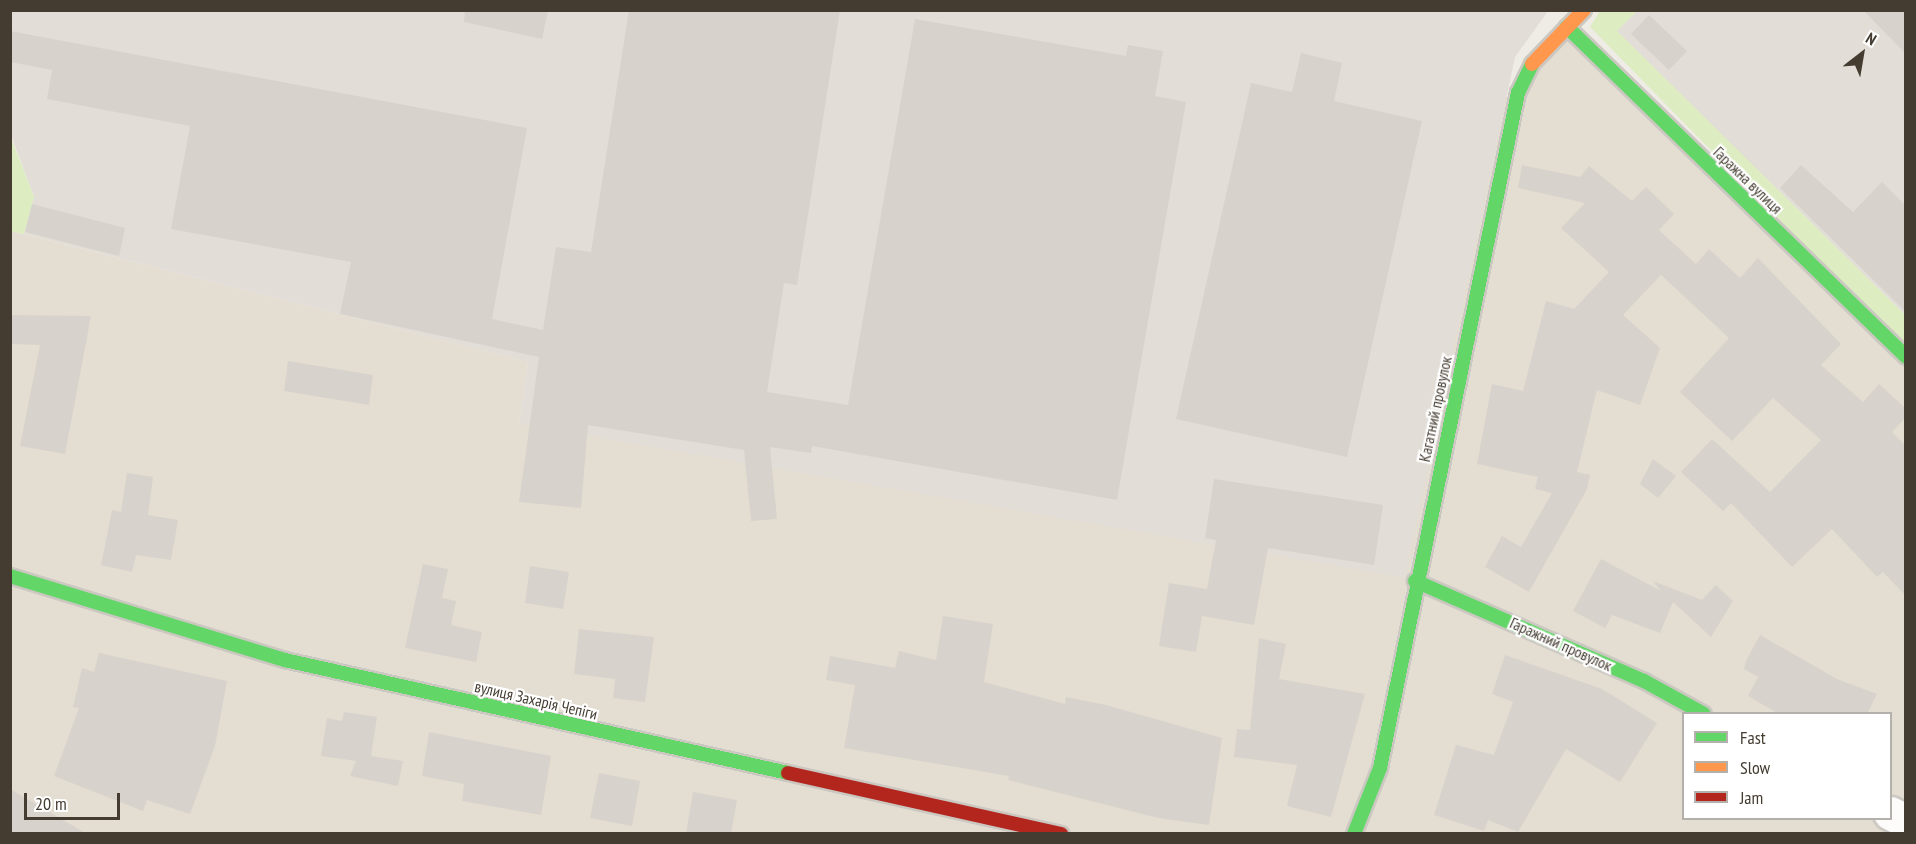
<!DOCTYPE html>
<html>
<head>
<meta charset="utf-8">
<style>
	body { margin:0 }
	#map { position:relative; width:1916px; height:844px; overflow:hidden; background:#efece5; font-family:"PT Sans Narrow",sans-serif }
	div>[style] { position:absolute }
	.residential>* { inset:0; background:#e4ddd1 }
	.industrial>* { inset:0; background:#e2ddd6 }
	.green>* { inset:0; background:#ddedc1 }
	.building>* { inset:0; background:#d7d3cc }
	.roads { filter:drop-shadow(2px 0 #cbc7c1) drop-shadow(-2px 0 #cbc7c1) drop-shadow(0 2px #cbc7c1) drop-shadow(0 -2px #cbc7c1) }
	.street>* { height:33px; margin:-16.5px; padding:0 16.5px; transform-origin:16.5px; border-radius:16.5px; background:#fdfcfb }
	.fast>* { height:14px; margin:-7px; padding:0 7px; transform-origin:7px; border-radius:7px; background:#63d668 }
	.slow>* { height:14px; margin:-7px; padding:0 7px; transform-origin:7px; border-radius:7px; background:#ff974d }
	.jam>* { height:14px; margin:-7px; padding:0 7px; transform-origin:7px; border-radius:7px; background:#b3261e }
	span { translate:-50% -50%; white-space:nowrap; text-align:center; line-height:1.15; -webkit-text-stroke:4.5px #fff; paint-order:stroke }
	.street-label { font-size:16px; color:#443c31 }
	.frame { position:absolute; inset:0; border:12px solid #443c31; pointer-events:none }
	.legend { position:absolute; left:1682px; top:712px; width:210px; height:108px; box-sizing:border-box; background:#fff; border:2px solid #b4b1ad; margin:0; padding:8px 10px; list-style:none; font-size:18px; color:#443c31 }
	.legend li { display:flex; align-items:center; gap:12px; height:30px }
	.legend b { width:30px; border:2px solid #b4b1ad }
	.north { position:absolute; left:1832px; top:24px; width:60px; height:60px; -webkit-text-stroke:4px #fff; paint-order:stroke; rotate:31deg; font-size:16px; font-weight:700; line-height:24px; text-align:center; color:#443c31 }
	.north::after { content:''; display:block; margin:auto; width:21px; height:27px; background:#443c31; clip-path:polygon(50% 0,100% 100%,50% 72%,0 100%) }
	.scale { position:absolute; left:24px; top:793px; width:96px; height:27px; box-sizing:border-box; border:3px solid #443c31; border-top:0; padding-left:8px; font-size:18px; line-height:21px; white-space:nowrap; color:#443c31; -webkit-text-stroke:4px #fff; paint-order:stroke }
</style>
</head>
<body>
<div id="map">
	<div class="residential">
		<div style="clip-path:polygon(evenodd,1567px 27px,1905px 357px,1905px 833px,11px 834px,11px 231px,528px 362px,519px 424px,1518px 93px,1567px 27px,1684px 714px,1890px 714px,1890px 818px,1684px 818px,1684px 714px)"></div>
	</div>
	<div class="industrial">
		<div style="clip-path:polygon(11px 11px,1548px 11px,1515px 57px,1405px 578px,519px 424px,528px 362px,24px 234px,34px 197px,11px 135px)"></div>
		<div style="clip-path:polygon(1637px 11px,1905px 11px,1905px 315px,1616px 31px)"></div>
	</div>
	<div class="green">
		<div style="clip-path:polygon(1600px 11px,1637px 11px,1617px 31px,1905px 315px,1905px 348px,1590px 27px)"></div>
		<div style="clip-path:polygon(10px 135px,34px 197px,24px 234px,11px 231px)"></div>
	</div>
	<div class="building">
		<div style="clip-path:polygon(465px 10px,548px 10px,542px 39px,464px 22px)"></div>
		<div style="clip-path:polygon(629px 10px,840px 10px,797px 285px,784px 283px,767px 392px,848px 405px,915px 19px,1126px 56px,1128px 45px,1163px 51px,1155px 96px,1186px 102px,1117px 500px,812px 446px,811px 453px,770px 447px,777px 519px,751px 521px,744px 450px,588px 425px,581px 508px,519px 502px,539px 357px,340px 314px,351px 262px,171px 229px,190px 126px,47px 99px,52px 70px,10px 62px,10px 31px,527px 128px,492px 319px,543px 330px,556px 247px,591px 252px)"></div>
		<div style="clip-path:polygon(1863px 10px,1905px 10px,1905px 53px)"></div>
		<div style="clip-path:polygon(1649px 15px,1687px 51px,1669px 70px,1631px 34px)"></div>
		<div style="clip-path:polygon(1301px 53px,1342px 63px,1334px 101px,1422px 121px,1347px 457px,1176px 419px,1251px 83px,1292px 92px)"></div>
		<div style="clip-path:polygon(1522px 165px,1580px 177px,1589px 166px,1632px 201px,1646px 187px,1674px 214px,1659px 230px,1696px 264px,1709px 249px,1740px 278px,1758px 258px,1841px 344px,1821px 365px,1863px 402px,1879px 384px,1905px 408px,1905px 418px,1892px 432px,1905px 445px,1905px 595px,1883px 572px,1877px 577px,1832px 529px,1792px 567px,1731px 503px,1723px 511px,1681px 472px,1712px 439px,1770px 492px,1821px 440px,1773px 398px,1732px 441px,1680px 392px,1729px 338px,1661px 275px,1623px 315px,1660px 348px,1640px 405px,1597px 390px,1577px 472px,1590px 475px,1587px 489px,1529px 592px,1485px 567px,1502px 536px,1521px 547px,1552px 493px,1535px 489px,1538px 477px,1477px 464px,1492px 384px,1523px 391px,1546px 301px,1574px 309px,1609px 272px,1561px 228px,1585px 203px,1518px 188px)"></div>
		<div style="clip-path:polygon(1801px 165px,1853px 212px,1882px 182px,1905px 205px,1905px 311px,1780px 188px)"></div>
		<div style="clip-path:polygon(32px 204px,125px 228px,119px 256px,25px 232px)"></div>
		<div style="clip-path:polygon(10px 315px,91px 316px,65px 454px,20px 446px,40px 345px,10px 344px)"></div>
		<div style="clip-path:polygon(288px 361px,373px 375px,369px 405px,284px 391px)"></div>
		<div style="clip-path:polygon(1653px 459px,1676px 476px,1658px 498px,1640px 484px)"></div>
		<div style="clip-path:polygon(127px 473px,153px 477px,148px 515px,178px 520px,171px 560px,136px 555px,132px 572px,101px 565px,112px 510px,121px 512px)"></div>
		<div style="clip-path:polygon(1214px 479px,1383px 505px,1374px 565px,1268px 548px,1254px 625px,1202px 616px,1196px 652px,1159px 646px,1169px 583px,1207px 589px,1216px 540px,1205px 538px)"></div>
		<div style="clip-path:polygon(1601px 559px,1661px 591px,1653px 581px,1702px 600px,1716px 585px,1733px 601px,1711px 637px,1673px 602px,1660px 633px,1612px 615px,1605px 628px,1573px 611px)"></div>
		<div style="clip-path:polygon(423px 564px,448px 569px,442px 598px,456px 601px,451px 625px,482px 632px,476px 662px,405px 648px)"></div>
		<div style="clip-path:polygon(530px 566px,569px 572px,563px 609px,525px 603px)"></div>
		<div style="clip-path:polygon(943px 616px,993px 624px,984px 682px,1065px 704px,1066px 697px,1106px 705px,1222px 738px,1209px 825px,1158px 818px,1008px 780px,1009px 776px,844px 748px,855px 685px,826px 680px,830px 656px,895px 668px,899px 651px,936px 660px)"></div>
		<div style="clip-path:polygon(579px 629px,654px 637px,645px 702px,613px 698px,615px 679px,574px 674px)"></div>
		<div style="clip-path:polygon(1760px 635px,1837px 679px,1877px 694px,1867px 714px,1779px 714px,1748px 696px,1758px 677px,1744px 669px,1746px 661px)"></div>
		<div style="clip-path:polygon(1259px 638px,1286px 644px,1279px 679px,1365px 694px,1331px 817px,1287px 806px,1297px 765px,1234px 757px,1237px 729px,1250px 730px)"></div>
		<div style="clip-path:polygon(99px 653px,227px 681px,215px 746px,190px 814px,147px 800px,143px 811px,54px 776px,79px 708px,73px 707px,82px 668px,94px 672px)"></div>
		<div style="clip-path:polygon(1505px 655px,1602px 689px,1657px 723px,1620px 782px,1566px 749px,1518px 832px,1488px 820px,1484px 831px,1434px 815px,1456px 745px,1494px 755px,1513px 702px,1492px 694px)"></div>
		<div style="clip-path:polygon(344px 712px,377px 717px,371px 756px,403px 761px,398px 786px,350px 776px,356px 761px,321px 756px,327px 718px,342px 721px)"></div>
		<div style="clip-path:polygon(429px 732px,551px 756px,541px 815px,462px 801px,464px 784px,422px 776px)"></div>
		<div style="clip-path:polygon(599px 773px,640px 781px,632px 826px,590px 818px)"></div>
		<div style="clip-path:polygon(10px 789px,87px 834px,10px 834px)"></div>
		<div style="clip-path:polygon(693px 792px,737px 800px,731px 834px,686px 834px)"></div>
	</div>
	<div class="roads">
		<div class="street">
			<div style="left:1890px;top:813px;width:18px;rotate:27deg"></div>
		</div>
		<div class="fast">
			<div style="left:1567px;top:27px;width:473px;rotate:44.2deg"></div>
			<div style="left:10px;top:576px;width:288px;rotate:17deg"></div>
			<div style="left:285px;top:660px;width:516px;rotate:12.66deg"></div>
			<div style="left:1415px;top:581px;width:250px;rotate:23.6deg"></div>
			<div style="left:1644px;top:681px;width:68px;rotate:28.8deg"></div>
			<div style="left:1354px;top:834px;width:71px;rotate:-68.5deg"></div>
			<div style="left:1380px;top:768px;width:689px;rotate:-78.45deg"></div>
			<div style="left:1518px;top:93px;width:32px;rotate:-64deg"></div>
		</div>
		<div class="slow">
			<div style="left:1532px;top:64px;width:75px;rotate:-46.1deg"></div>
		</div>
		<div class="jam">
			<div style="left:788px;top:773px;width:280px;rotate:12.6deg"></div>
		</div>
	</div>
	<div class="street-label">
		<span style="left:1748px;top:180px;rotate:44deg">Гаражна вулиця</span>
		<span style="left:1435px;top:409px;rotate:-78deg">Кагатний провулок</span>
		<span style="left:1561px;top:644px;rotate:24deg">Гаражний провулок</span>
		<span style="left:536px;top:700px;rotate:13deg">вулиця Захарія Чепіги</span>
	</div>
	<div class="frame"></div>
	<ul class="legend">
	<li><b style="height:8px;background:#63d668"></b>Fast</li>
	<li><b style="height:8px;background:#ff974d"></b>Slow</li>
	<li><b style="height:8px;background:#b3261e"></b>Jam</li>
	</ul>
	<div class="north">N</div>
	<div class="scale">20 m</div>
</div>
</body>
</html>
